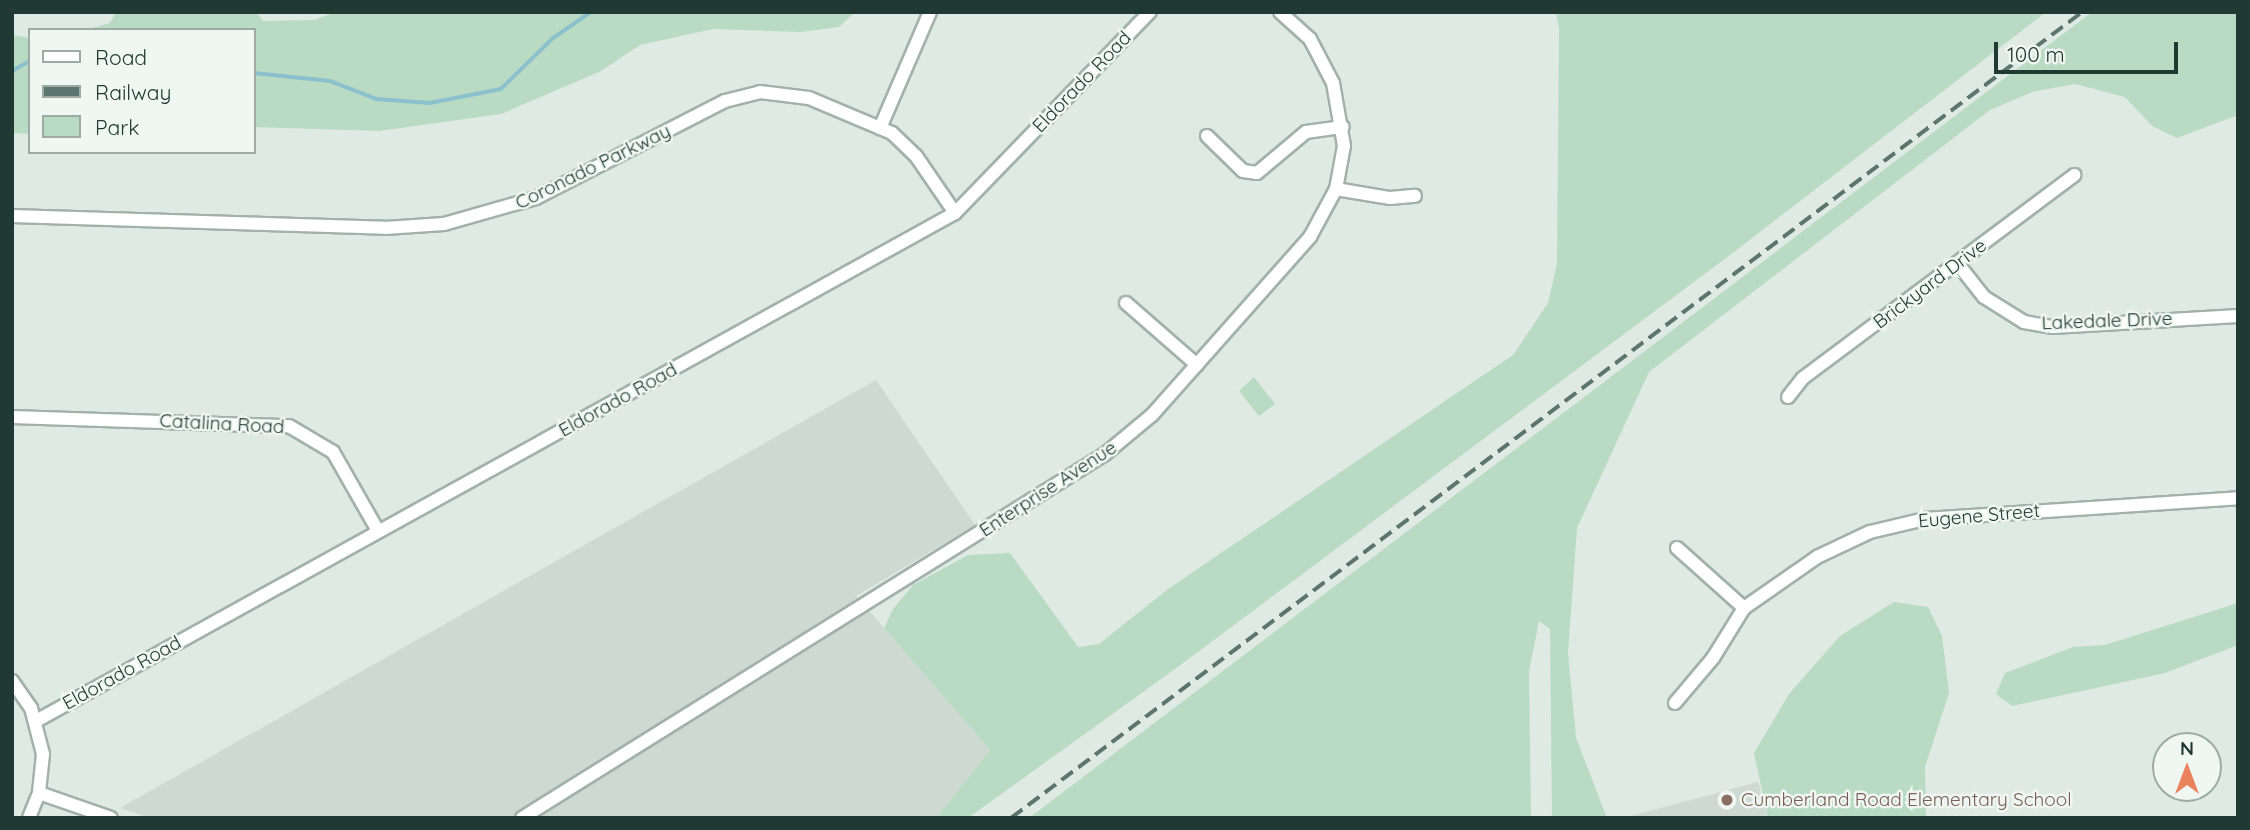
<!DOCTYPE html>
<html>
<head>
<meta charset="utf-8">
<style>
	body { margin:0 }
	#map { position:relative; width:2250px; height:830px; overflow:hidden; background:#dfeae5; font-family:Quicksand,sans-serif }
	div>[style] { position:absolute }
	.built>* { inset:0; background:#ced9d4 }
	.green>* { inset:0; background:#b9dac3 }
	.stream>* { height:3.5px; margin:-1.75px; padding:0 1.75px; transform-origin:1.75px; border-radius:1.75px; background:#8ac1cd }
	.roads { filter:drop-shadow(2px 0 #a2b1ac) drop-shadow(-2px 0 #a2b1ac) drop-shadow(0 2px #a2b1ac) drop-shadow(0 -2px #a2b1ac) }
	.street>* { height:12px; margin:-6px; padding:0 6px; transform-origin:6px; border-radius:6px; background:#fff }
	.rail>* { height:3.5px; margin-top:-1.75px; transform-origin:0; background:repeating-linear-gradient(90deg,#5c756e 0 14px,transparent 0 21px) }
	.dots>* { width:19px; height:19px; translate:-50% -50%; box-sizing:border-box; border:4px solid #f0f7f3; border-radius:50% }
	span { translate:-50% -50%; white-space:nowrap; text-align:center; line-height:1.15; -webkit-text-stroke:5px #f0f7f3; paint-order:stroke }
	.street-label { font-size:19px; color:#213933 }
	.education-label { font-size:19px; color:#785e54 }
	.left { translate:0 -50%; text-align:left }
	.frame { position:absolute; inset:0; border:14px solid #213933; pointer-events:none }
	.legend { position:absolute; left:28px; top:28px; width:228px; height:126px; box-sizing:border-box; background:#f0f7f3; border:2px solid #9daba6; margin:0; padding:9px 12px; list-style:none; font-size:21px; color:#213933 }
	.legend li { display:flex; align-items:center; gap:14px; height:35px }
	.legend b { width:35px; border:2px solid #9daba6 }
	.north { position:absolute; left:2152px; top:732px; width:70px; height:70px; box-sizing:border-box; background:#f0f7f3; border:2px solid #9daba6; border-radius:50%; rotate:0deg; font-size:19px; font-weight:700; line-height:28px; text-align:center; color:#213933 }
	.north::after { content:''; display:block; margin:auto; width:24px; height:32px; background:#ea825d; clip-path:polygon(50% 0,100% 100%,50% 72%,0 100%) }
	.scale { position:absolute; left:1994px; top:42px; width:184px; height:32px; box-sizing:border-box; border:4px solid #213933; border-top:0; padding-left:9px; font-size:21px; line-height:24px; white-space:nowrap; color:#213933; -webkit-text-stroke:5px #f0f7f3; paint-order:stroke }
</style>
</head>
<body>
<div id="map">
	<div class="built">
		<div style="clip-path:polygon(876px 380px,975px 525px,856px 596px,990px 750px,936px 818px,150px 818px,120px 808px)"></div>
		<div style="clip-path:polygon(1758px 782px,1768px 818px,1623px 818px)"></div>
	</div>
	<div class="green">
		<div style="clip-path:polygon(116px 12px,256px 12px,263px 21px,314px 20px,336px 12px,855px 12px,839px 27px,801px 32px,713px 29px,640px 45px,601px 71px,501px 114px,379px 131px,254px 127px,254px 30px,85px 30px,110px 23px)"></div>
		<div style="clip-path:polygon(1556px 12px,2046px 12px,1730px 255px,1175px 669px,968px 818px,936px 818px,990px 750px,884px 628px,893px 609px,913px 585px,968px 555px,1010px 553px,1078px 647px,1099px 644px,1168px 589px,1513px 355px,1548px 303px,1557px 264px,1559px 27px)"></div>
		<div style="clip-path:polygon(2092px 12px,2238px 12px,2238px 115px,2177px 138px,2152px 126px,2125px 97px,2075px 84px,2032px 92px,1990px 110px,1649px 372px,1577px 528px,1568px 653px,1576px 738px,1607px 818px,1552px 818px,1550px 629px,1539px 621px,1529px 672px,1531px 818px,1029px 818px)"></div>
		<div style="clip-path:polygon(12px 35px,30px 38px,30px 134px,12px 133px)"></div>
		<div style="clip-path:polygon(1254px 377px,1275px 404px,1259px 416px,1239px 391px)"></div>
		<div style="clip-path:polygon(1894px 602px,1928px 607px,1942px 636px,1949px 693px,1925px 767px,1926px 818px,1768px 818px,1754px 753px,1789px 694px,1840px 636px)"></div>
		<div style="clip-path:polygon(2238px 603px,2238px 645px,2165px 673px,2012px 706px,1996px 694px,2005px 673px,2073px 647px,2105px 645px)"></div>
	</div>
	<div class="stream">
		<div style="left:12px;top:71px;width:21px;rotate:-29deg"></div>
		<div style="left:254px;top:73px;width:76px;rotate:6deg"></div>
		<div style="left:330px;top:81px;width:50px;rotate:21deg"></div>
		<div style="left:377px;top:99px;width:53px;rotate:4.3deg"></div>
		<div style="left:430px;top:103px;width:72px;rotate:-11.2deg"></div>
		<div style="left:501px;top:89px;width:71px;rotate:-44.4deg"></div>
		<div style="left:552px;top:39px;width:47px;rotate:-34.7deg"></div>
	</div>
	<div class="roads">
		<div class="street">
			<div style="left:880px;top:128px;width:126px;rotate:-66.7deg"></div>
			<div style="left:1207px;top:136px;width:50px;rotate:44.2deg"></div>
			<div style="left:1243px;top:171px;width:14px;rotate:8deg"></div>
			<div style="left:1257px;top:173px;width:64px;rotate:-39.9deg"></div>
			<div style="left:1306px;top:132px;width:37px;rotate:-8deg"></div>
			<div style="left:1336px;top:189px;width:55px;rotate:9.5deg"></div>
			<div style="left:1390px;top:198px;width:25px;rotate:-5deg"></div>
			<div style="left:12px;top:216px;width:373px;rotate:1.8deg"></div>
			<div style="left:385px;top:228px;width:59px;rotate:-3.9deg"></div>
			<div style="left:444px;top:224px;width:96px;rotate:-15.8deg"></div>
			<div style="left:536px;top:198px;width:212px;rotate:-27.2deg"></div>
			<div style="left:725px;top:101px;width:36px;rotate:-14deg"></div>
			<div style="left:760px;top:92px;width:49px;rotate:7deg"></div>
			<div style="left:809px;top:98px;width:90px;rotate:22.9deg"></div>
			<div style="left:892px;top:133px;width:33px;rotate:44deg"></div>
			<div style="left:916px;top:156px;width:69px;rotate:55.6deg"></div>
			<div style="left:1958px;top:264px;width:42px;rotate:51.8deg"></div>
			<div style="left:1984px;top:297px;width:47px;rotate:32deg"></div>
			<div style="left:2024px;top:322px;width:29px;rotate:10deg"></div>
			<div style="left:2053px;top:327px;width:185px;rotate:-3.4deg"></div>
			<div style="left:1126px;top:303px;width:94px;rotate:41.1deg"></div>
			<div style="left:1788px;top:397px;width:24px;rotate:-52deg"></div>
			<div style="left:1803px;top:378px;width:339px;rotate:-36.8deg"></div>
			<div style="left:12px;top:417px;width:277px;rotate:1.9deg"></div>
			<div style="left:289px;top:426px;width:51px;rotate:30.6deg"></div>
			<div style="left:333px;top:452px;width:91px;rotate:60.3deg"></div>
			<div style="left:1677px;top:548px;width:90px;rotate:41.8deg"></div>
			<div style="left:12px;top:681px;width:33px;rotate:55deg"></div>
			<div style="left:31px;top:708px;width:48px;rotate:75.4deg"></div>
			<div style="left:43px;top:754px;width:39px;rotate:96deg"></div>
			<div style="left:39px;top:793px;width:27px;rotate:112deg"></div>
			<div style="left:1675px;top:703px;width:59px;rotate:-49.8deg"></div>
			<div style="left:1713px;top:658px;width:59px;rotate:-58.2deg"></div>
			<div style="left:1744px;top:608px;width:89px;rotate:-34.9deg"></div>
			<div style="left:1817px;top:557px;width:59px;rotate:-25.3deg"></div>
			<div style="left:1870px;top:532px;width:57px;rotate:-13.3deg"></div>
			<div style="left:1925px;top:519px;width:314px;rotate:-3.8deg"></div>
			<div style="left:36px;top:721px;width:1050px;rotate:-28.93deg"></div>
			<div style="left:955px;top:213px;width:280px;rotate:-45.9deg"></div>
			<div style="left:39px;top:793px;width:76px;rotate:19.1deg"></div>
			<div style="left:522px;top:818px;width:687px;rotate:-31.98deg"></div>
			<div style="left:1105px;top:454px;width:61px;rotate:-39.7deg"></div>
			<div style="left:1152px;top:415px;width:238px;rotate:-48.4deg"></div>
			<div style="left:1310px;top:237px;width:55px;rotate:-61.6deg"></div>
			<div style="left:1336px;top:189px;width:44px;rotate:-79.5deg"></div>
			<div style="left:1344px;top:146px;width:64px;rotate:-99.9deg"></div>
			<div style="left:1333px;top:83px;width:50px;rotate:-117.6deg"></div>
			<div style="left:1310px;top:39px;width:40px;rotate:-138deg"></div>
		</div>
	</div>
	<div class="rail">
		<div style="left:1011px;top:818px;width:1340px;rotate:-36.96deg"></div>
	</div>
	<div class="dots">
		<div style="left:1727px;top:800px;background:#8d6e63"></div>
	</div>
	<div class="street-label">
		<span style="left:1082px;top:82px;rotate:-46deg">Eldorado Road</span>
		<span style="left:593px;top:167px;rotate:-26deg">Coronado Parkway</span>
		<span style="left:1930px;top:284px;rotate:-37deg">Brickyard Drive</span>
		<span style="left:2107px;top:321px;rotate:-2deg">Lakedale Drive</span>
		<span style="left:618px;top:400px;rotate:-29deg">Eldorado Road</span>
		<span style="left:222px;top:424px;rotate:3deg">Catalina Road</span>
		<span style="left:1048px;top:489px;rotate:-33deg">Enterprise Avenue</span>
		<span style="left:1979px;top:516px;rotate:-5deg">Eugene Street</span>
		<span style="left:122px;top:673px;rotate:-29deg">Eldorado Road</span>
	</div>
	<div class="education-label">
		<span class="left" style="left:1741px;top:800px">Cumberland Road Elementary School</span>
	</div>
	<div class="frame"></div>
	<ul class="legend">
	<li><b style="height:9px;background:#fff"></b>Road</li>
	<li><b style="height:9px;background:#5c756e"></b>Railway</li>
	<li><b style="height:19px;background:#b9dac3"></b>Park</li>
	</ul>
	<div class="north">N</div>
	<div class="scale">100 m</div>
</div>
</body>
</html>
